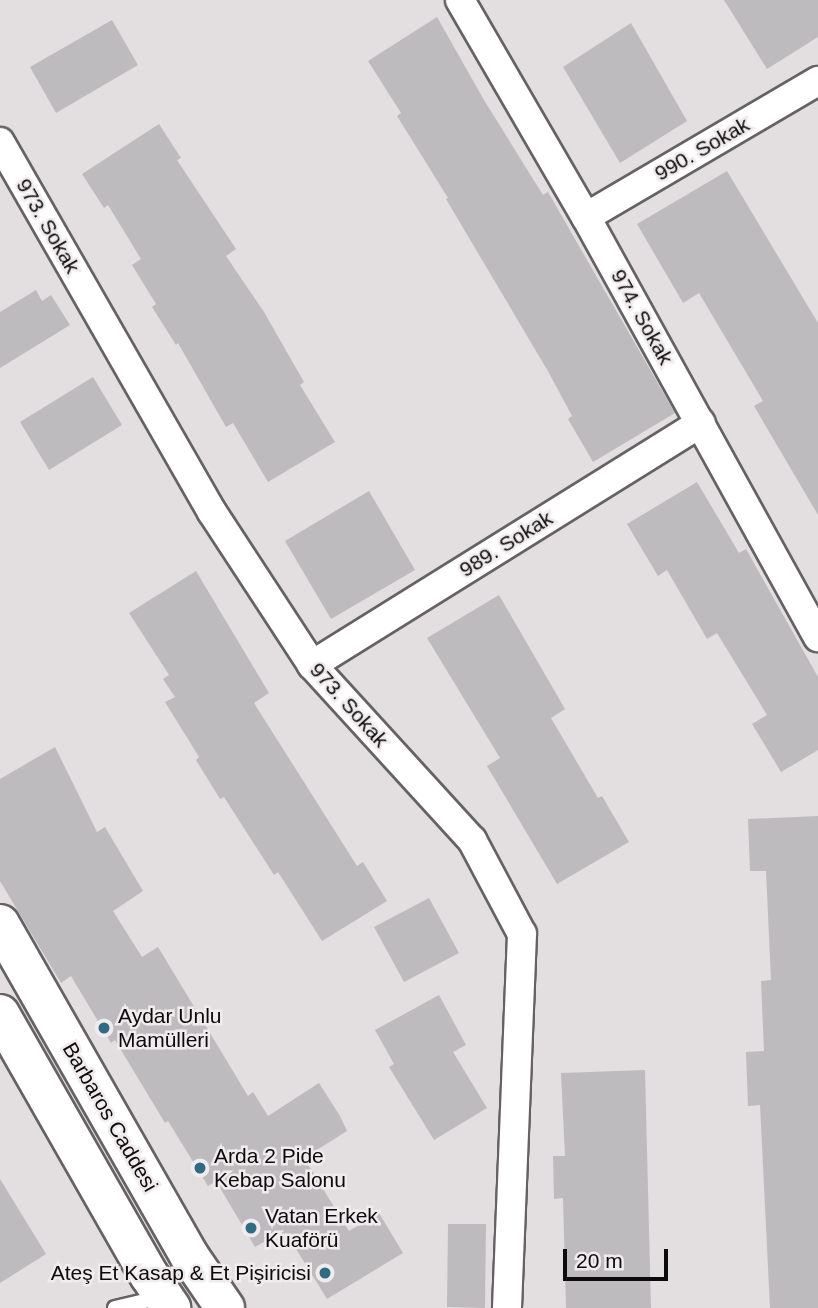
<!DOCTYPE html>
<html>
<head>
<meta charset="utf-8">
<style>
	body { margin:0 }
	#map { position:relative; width:818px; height:1308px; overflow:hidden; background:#e3dee0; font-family:Arial,sans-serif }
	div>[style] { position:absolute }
	.building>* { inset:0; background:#bebbbe }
	.roads { filter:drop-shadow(2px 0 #666263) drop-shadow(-2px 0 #666263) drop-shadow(0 2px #666263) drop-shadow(0 -2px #666263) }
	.lane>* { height:14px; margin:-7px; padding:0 7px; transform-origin:7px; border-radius:7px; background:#fff }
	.street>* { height:28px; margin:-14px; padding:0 14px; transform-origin:14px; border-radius:14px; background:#fff }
	.secondary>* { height:38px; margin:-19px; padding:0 19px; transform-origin:19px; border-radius:19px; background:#fff }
	.dots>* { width:19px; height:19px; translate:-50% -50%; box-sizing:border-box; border:4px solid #f0ebed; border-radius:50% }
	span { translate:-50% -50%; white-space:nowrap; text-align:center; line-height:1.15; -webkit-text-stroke:5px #f0ebed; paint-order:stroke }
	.street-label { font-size:21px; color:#0c0b0b }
	.poi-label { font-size:21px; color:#0c0b0b }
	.left { translate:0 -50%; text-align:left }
	.right { translate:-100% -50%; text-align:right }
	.scale { position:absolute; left:563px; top:1249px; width:105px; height:32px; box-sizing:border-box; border:4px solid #0c0b0b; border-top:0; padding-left:9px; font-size:21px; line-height:24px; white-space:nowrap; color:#0c0b0b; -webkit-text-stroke:5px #f0ebed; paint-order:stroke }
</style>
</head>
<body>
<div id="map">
	<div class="building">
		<div style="clip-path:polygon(724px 0,818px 0,818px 37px,767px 69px)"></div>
		<div style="clip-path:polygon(437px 17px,484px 100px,543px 195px,548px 192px,675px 413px,593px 462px,568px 419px,572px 416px,549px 373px,446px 199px,448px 198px,397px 116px,401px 113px,368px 61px)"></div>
		<div style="clip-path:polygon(112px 20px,138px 65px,56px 113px,30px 67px)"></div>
		<div style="clip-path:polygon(631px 23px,687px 121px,620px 163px,563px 67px)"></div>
		<div style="clip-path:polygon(159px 124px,181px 158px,177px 160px,236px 249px,226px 256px,264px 312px,304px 382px,300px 385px,335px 442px,268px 482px,233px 423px,226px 427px,178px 343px,176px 345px,152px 307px,156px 304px,132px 265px,141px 259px,108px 205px,104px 208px,82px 174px)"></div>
		<div style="clip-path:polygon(727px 171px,818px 323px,818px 515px,754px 406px,763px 401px,699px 293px,683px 303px,637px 224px)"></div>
		<div style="clip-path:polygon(36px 290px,42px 301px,51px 295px,70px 325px,0 368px,0 312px)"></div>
		<div style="clip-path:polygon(93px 377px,122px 425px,49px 470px,20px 422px)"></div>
		<div style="clip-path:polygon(697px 482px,739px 553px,746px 549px,818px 677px,818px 750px,781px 772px,752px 724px,767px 715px,717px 633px,707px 639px,667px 570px,658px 576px,627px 524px)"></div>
		<div style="clip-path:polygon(369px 491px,415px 570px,331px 619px,285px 541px)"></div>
		<div style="clip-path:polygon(196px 571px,269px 693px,254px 703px,357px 866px,363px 862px,387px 901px,322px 941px,278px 872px,274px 875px,224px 797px,220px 799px,196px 760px,199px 757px,165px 702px,175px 697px,163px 679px,169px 675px,129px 613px)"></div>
		<div style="clip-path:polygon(499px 595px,565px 709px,551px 718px,598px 798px,602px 796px,629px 842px,557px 884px,487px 766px,500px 758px,427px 638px)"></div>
		<div style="clip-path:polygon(55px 747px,97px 832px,105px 827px,143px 891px,113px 911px,142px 957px,158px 947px,248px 1096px,253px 1092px,268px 1116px,319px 1083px,340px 1116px,347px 1131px,304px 1158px,349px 1231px,379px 1213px,403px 1253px,327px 1299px,288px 1236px,283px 1239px,280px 1233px,255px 1247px,216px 1181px,208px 1186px,168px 1121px,165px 1123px,115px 1040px,111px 1043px,71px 976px,61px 983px,0 881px,0 779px)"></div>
		<div style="clip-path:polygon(818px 816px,818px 1308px,770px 1308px,760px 1105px,748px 1106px,746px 1052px,764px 1051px,761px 981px,771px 980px,766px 871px,750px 871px,748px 819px)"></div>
		<div style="clip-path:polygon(429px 898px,459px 953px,404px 982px,374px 927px)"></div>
		<div style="clip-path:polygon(439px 995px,466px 1045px,453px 1052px,487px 1108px,434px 1140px,389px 1067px,394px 1064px,375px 1030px)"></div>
		<div style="clip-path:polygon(645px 1070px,651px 1308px,566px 1308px,563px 1198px,554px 1199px,553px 1156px,565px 1156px,561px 1073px)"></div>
		<div style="clip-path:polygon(0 1179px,46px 1254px,0 1283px)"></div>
		<div style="clip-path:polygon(448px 1224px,486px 1224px,485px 1308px,447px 1307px)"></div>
	</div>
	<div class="roads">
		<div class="lane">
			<div style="left:115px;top:1308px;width:48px;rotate:-13.2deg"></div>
		</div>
		<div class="street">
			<div style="left:460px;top:0;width:251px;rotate:59.9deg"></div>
			<div style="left:586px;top:217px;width:480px;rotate:61.1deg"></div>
			<div style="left:0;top:142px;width:426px;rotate:60.2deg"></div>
			<div style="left:212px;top:512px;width:183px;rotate:56.8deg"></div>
			<div style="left:312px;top:665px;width:237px;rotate:47.6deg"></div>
			<div style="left:472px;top:840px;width:106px;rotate:62deg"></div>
			<div style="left:522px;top:934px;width:374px;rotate:92.3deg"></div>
			<div style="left:586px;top:217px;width:269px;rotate:-30.4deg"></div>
			<div style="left:312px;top:665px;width:458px;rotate:-31.9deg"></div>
		</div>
		<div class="secondary">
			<div style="left:0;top:924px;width:383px;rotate:60.3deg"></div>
			<div style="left:190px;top:1257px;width:62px;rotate:55.5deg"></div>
			<div style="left:0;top:1014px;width:301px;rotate:60.3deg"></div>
			<div style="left:149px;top:1275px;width:40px;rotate:56deg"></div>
		</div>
	</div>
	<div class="dots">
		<div style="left:104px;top:1028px;background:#2f6b83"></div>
		<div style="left:200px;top:1168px;background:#2f6b83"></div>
		<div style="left:251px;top:1228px;background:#2f6b83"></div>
		<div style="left:325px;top:1273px;background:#2f6b83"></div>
	</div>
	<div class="street-label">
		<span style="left:702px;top:149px;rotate:-30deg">990. Sokak</span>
		<span style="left:48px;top:226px;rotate:60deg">973. Sokak</span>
		<span style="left:642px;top:317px;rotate:61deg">974. Sokak</span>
		<span style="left:506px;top:544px;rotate:-32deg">989. Sokak</span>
		<span style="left:349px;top:705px;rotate:48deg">973. Sokak</span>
		<span style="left:110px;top:1117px;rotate:60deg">Barbaros Caddesi</span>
	</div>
	<div class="poi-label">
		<span class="left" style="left:118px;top:1028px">Aydar Unlu<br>Mamülleri</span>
		<span class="left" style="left:214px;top:1168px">Arda 2 Pide<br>Kebap Salonu</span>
		<span class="left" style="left:265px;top:1228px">Vatan Erkek<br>Kuaförü</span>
		<span class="right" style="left:311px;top:1273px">Ateş Et Kasap &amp; Et Pişiricisi</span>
	</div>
	<div class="scale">20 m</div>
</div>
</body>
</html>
